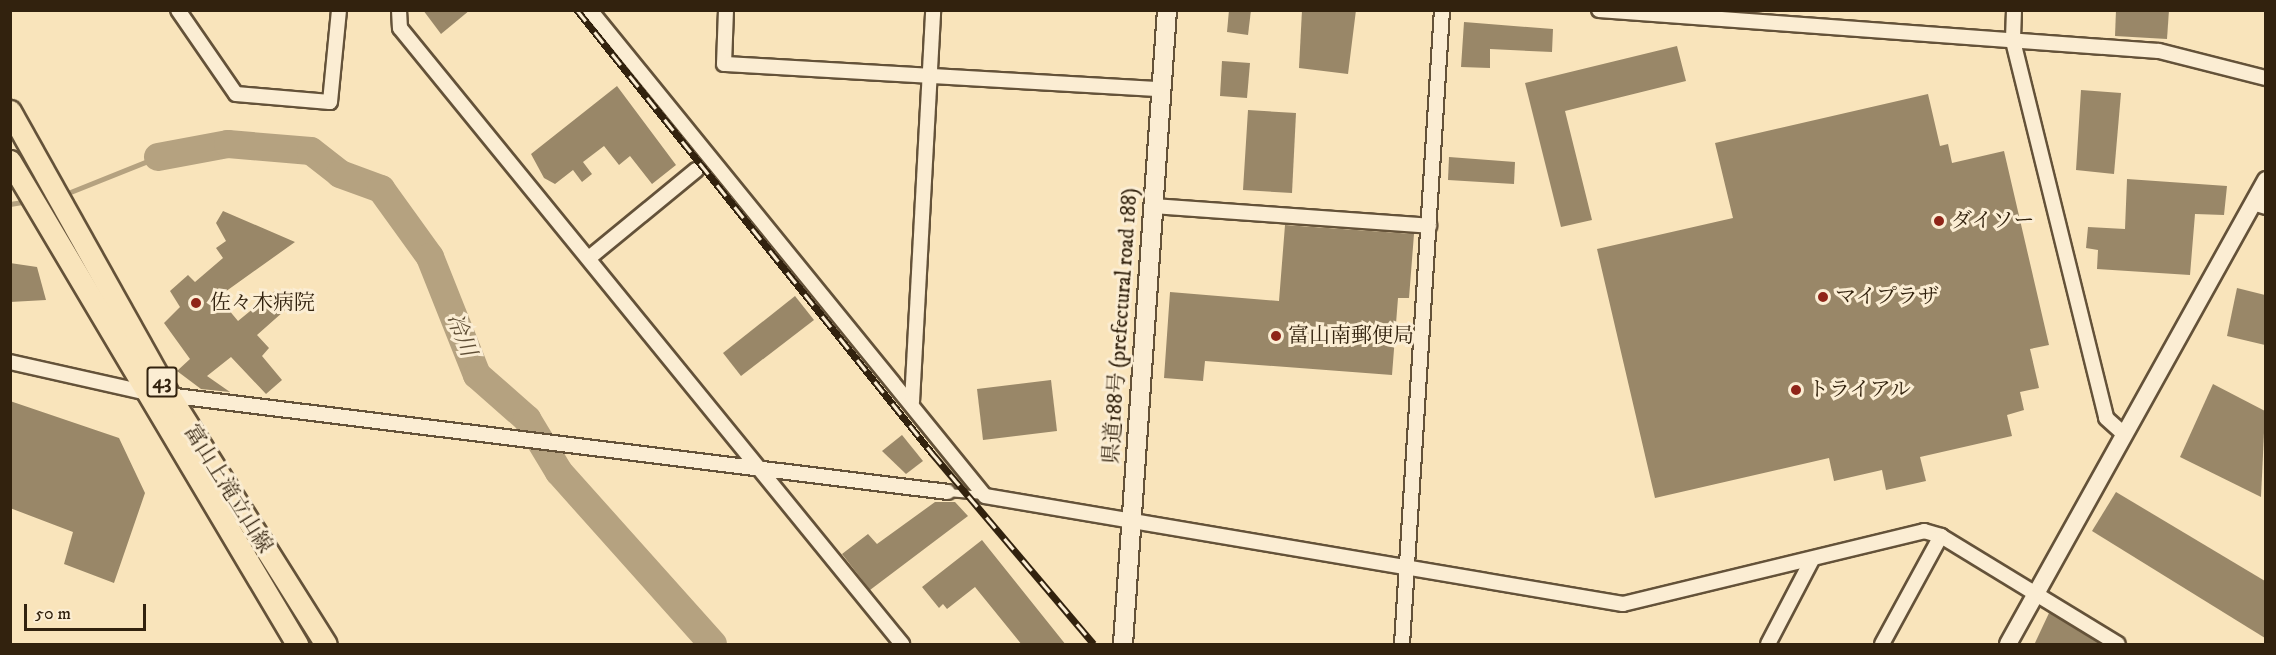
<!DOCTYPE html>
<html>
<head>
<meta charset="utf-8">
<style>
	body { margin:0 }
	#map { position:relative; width:2276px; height:655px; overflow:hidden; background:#f9e4bb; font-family:"IM FELL DW Pica","Noto Serif JP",serif }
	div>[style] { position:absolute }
	.stream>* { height:4.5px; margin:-2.25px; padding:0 2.25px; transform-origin:2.25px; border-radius:2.25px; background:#b5a280 }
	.river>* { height:28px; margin:-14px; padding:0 14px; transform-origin:14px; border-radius:14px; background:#b5a280 }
	.building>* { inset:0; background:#998768 }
	.roads { filter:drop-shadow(2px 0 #645239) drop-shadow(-2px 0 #645239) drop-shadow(0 2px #645239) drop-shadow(0 -2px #645239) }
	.service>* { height:7px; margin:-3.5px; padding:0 3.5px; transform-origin:3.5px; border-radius:3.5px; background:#fbedd3 }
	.minor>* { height:14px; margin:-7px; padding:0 7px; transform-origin:7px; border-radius:7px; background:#fbedd3 }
	.tertiary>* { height:16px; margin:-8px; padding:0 8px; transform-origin:8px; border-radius:8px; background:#fbedd3 }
	.secondary>* { height:18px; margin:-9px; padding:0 9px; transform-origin:9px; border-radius:9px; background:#fbedd3 }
	.primary>* { height:21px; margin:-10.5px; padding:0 10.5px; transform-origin:10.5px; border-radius:10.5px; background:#f9e4bb }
	.rail>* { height:7px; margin-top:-3.5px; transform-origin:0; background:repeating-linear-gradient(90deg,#fbedd3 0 14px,#32220e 0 28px); box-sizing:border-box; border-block:2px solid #32220e }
	.dots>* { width:16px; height:16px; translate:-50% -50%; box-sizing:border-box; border:3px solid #fbedd3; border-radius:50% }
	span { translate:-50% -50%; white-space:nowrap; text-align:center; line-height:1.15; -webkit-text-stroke:6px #fbedd3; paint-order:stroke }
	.shield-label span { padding:2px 4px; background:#fbedd3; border:2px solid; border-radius:4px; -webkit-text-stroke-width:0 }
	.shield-label { font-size:20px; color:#32220e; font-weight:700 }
	.poi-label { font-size:21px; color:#32220e }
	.left { translate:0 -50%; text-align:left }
	.street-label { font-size:21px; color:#32220e }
	.water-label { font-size:22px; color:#604f36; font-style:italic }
	.frame { position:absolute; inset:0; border:12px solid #32220e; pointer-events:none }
	.scale { position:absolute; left:24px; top:604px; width:122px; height:27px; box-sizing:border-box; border:3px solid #32220e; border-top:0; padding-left:8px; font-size:18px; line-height:21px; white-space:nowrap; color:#32220e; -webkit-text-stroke:4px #fbedd3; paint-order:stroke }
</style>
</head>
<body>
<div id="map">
	<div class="stream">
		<div style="left:63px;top:195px;width:102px;rotate:-21.8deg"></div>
		<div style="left:10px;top:204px;width:18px;rotate:-9deg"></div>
	</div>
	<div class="river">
		<div style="left:158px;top:157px;width:71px;rotate:-10.5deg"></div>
		<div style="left:228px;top:144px;width:83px;rotate:4.8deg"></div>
		<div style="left:311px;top:151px;width:37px;rotate:38deg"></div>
		<div style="left:340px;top:174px;width:44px;rotate:20.1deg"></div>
		<div style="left:381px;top:189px;width:84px;rotate:54.2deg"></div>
		<div style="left:430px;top:257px;width:127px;rotate:68.3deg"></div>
		<div style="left:477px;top:375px;width:67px;rotate:41.3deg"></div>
		<div style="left:527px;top:419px;width:62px;rotate:58.9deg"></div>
		<div style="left:559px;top:472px;width:231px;rotate:48.2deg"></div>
	</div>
	<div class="building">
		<div style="clip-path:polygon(423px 10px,470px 10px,441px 34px)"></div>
		<div style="clip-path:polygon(1229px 10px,1251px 10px,1248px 35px,1227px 32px)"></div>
		<div style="clip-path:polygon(1302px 10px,1356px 10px,1348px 74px,1299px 68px)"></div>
		<div style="clip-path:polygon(2116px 10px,2169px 10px,2167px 39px,2115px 36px)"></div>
		<div style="clip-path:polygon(1464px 22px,1553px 29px,1552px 52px,1490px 49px,1490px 68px,1461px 67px)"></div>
		<div style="clip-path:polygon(1677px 46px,1686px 81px,1565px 111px,1592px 220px,1561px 227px,1525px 83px)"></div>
		<div style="clip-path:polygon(1222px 61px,1250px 63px,1247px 98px,1220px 96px)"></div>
		<div style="clip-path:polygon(617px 86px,676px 165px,652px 184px,630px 156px,619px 165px,604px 146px,583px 162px,592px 174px,582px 182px,573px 170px,555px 184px,544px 178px,531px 154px)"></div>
		<div style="clip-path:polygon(2081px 90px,2121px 93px,2114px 174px,2076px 170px)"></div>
		<div style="clip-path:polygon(1928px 94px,1940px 146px,1948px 144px,1952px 163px,2004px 151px,2049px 345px,2030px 349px,2039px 388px,2020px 392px,2024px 410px,2007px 415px,2012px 436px,1920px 457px,1926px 481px,1886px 490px,1882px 470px,1834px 481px,1829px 458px,1655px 498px,1597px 249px,1733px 218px,1715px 143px)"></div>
		<div style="clip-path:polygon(1248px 110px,1296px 113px,1292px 193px,1243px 190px)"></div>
		<div style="clip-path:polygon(1449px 157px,1515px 162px,1514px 184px,1448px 180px)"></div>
		<div style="clip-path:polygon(2127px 179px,2227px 186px,2224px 215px,2195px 214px,2190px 275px,2097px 269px,2098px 250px,2086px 248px,2088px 227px,2125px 229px)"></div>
		<div style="clip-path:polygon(223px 211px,295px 242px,218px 297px,238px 321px,276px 290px,292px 304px,257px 335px,269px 348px,262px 356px,282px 380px,266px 394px,231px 357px,207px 376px,230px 392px,201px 389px,177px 371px,190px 359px,164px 323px,180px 307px,170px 291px,188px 275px,195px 282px,223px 258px,216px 248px,226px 241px,216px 223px)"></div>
		<div style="clip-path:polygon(1285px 225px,1414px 234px,1409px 298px,1398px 298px,1392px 375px,1205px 361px,1203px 381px,1164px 378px,1170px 292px,1279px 301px)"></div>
		<div style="clip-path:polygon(10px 263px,37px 267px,46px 300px,10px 302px)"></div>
		<div style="clip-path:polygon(2237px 288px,2265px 295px,2265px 345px,2227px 336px)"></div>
		<div style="clip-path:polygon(795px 296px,814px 320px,741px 376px,723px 353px)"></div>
		<div style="clip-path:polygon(1051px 380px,1057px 431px,983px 440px,977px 389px)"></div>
		<div style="clip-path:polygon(2213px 384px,2265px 411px,2261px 497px,2180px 457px)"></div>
		<div style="clip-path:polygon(10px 401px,119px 438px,145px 493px,114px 583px,64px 564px,73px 532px,10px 508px)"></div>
		<div style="clip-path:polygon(902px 435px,923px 461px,906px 474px,882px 451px)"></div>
		<div style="clip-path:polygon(2116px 492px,2265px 581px,2265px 638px,2092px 531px)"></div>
		<div style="clip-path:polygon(935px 502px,955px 502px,968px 516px,870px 590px,842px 554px,868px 534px,877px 544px)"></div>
		<div style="clip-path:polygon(982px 540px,1066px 645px,1022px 645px,975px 587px,947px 609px,943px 604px,939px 608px,922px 587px)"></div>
		<div style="clip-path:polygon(2049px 613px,2052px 614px,2102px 645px,2034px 645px)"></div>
	</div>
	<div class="roads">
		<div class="service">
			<div style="left:948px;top:492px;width:35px;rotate:5deg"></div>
		</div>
		<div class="minor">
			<div style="left:178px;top:10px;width:102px;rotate:55.4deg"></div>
			<div style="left:236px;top:94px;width:94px;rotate:4.9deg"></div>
			<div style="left:330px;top:102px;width:92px;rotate:-84.4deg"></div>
			<div style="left:399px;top:10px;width:18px;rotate:87deg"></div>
			<div style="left:400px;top:28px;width:795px;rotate:50.82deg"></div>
			<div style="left:590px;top:10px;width:626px;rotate:50.9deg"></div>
			<div style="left:985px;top:496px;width:647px;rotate:9.61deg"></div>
			<div style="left:1623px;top:604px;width:310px;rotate:-13.6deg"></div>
			<div style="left:1924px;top:531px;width:18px;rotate:16deg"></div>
			<div style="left:1941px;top:536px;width:207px;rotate:31.4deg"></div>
			<div style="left:726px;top:10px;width:54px;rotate:92.1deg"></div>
			<div style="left:724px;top:64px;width:439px;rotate:3.3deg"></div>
			<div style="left:1599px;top:10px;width:561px;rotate:4.19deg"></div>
			<div style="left:2159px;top:51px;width:110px;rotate:14.2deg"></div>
			<div style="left:2014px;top:10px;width:31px;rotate:92deg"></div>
			<div style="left:2013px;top:41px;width:388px;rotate:76.1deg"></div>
			<div style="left:2106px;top:418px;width:24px;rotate:42deg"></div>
			<div style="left:2253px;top:203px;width:14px;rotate:17deg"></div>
			<div style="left:1153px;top:206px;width:277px;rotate:4.1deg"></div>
			<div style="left:589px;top:258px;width:139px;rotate:-39.4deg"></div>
			<div style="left:10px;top:362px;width:136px;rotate:12.7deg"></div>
			<div style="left:143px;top:392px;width:811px;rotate:7.08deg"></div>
			<div style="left:912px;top:402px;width:393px;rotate:-86.9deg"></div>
			<div style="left:1402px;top:644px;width:635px;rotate:-86.39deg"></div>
			<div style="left:1768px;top:644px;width:95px;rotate:-62.4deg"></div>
			<div style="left:1882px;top:644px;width:123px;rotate:-61.4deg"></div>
		</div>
		<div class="tertiary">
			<div style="left:2008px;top:644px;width:531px;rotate:-60.92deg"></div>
		</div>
		<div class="secondary">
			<div style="left:1123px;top:644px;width:636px;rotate:-86.03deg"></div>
		</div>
		<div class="primary">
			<div style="left:10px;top:111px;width:325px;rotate:60.8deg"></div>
			<div style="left:169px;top:395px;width:294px;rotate:57.8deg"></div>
			<div style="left:10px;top:161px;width:562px;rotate:59.28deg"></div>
		</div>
	</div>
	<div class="rail">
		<div style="left:577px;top:10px;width:568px;rotate:51.29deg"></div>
		<div style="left:932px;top:453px;width:250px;rotate:49.7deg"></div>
	</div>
	<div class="dots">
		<div style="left:1939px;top:221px;background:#8f2418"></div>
		<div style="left:1823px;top:297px;background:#8f2418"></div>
		<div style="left:196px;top:303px;background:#8f2418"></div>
		<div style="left:1276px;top:336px;background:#8f2418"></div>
		<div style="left:1796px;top:390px;background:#8f2418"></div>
	</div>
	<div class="shield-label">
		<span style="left:162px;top:382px">43</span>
	</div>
	<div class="poi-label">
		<span class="left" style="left:1951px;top:221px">ダイソー</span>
		<span class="left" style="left:1835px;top:297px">マイプラザ</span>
		<span class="left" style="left:210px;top:303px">佐々木病院</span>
		<span class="left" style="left:1288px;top:336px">富山南郵便局</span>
		<span class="left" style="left:1808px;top:390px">トライアル</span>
	</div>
	<div class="street-label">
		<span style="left:1121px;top:326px;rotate:-86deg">県道188号 (prefectural road 188)</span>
		<span style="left:228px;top:489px;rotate:58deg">富山上滝立山線</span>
	</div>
	<div class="water-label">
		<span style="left:461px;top:335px;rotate:68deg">冷川</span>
	</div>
	<div class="frame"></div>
	<div class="scale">50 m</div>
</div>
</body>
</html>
